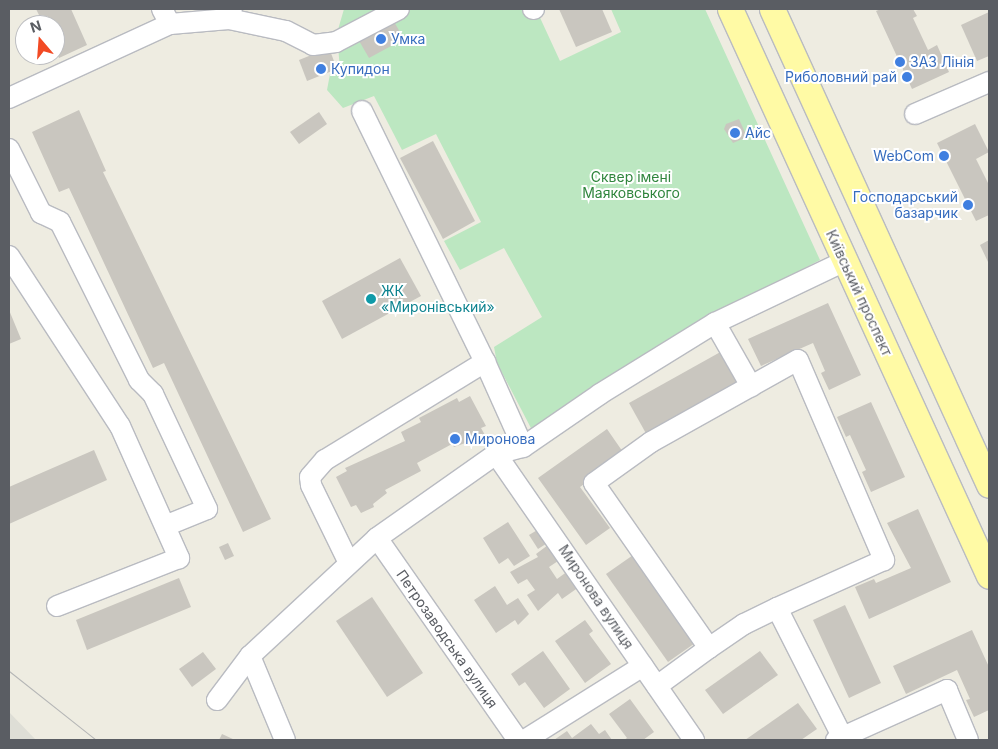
<!DOCTYPE html>
<html>
<head>
<meta charset="utf-8">
<style>
	body { margin:0 }
	#map { position:relative; width:998px; height:749px; overflow:hidden; background:#eeece1; font-family:Inter,sans-serif }
	div>[style] { position:absolute }
	.industrial>* { inset:0; background:#deded6 }
	.green>* { inset:0; background:#bce7c1 }
	.building>* { inset:0; background:#c9c6bf }
	.roads { filter:drop-shadow(1px 0 #b9bbc1) drop-shadow(-1px 0 #b9bbc1) drop-shadow(0 1px #b9bbc1) drop-shadow(0 -1px #b9bbc1) }
	.minor>* { height:20px; margin:-10px; padding:0 10px; transform-origin:10px; border-radius:10px; background:#fff }
	.major>* { height:25px; margin:-12.5px; padding:0 12.5px; transform-origin:12.5px; border-radius:12.5px; background:#fffaa5 }
	.tram>* { height:1px; margin:-0.5px; padding:0 0.5px; transform-origin:0.5px; border-radius:0.5px; background:#b5b6b6 }
	.dots>* { width:14px; height:14px; translate:-50% -50%; box-sizing:border-box; border:2px solid #fff; border-radius:50% }
	span { translate:-50% -50%; white-space:nowrap; text-align:center; line-height:1.15; -webkit-text-stroke:4px #fff; paint-order:stroke }
	.shop-label { font-size:14px; color:#366cbe }
	.left { translate:0 -50%; text-align:left }
	.right { translate:-100% -50%; text-align:right }
	.park-label { font-size:14px; color:#30853d }
	.culture-label { font-size:14px; color:#0d838f }
	.street-label { font-size:14px; color:#5a5d63 }
	.frame { position:absolute; inset:0; border:10px solid #5a5d63; pointer-events:none }
	.north { position:absolute; left:15px; top:15px; width:50px; height:50px; box-sizing:border-box; background:#fff; border:1px solid #bdbec1; border-radius:50%; rotate:342deg; font-size:14px; font-weight:700; line-height:20px; text-align:center; color:#5a5d63 }
	.north::after { content:''; display:block; margin:auto; width:18px; height:22px; background:#f24a24; clip-path:polygon(50% 0,100% 100%,50% 72%,0 100%) }
</style>
</head>
<body>
<div id="map">
	<div class="industrial">
		<div style="clip-path:polygon(9px 712px,36px 740px,9px 740px)"></div>
	</div>
	<div class="green">
		<div style="clip-path:polygon(344px 9px,536px 9px,560px 61px,621px 32px,611px 9px,705px 9px,820px 260px,772px 285px,533px 432px,497px 363px,494px 347px,542px 317px,504px 248px,460px 270px,444px 241px,481px 222px,436px 134px,402px 150px,374px 96px,343px 108px,327px 90px,330px 74px,340px 70px,337px 33px)"></div>
	</div>
	<div class="building">
		<div style="clip-path:polygon(36px 9px,71px 9px,87px 45px,59px 58px,55px 50px,55px 25px,44px 25px)"></div>
		<div style="clip-path:polygon(559px 9px,602px 9px,612px 32px,576px 47px)"></div>
		<div style="clip-path:polygon(881px 9px,913px 9px,917px 16px,913px 18px,928px 50px,937px 45px,949px 72px,912px 89px,876px 11px)"></div>
		<div style="clip-path:polygon(989px 12px,989px 56px,977px 61px,961px 25px)"></div>
		<div style="clip-path:polygon(393px 20px,404px 39px,369px 58px,358px 39px)"></div>
		<div style="clip-path:polygon(329px 48px,337px 69px,307px 81px,299px 60px)"></div>
		<div style="clip-path:polygon(79px 110px,106px 171px,103px 172px,271px 519px,243px 532px,164px 363px,153px 368px,69px 188px,59px 192px,32px 132px)"></div>
		<div style="clip-path:polygon(319px 112px,327px 124px,299px 144px,290px 132px)"></div>
		<div style="clip-path:polygon(739px 119px,747px 137px,733px 143px,724px 129px,726px 124px)"></div>
		<div style="clip-path:polygon(975px 124px,989px 152px,976px 159px,989px 185px,989px 215px,976px 221px,937px 143px)"></div>
		<div style="clip-path:polygon(433px 141px,475px 221px,443px 239px,400px 158px)"></div>
		<div style="clip-path:polygon(989px 240px,989px 264px,980px 245px)"></div>
		<div style="clip-path:polygon(400px 258px,421px 296px,342px 339px,322px 301px)"></div>
		<div style="clip-path:polygon(828px 303px,861px 375px,829px 390px,821px 373px,825px 371px,813px 343px,761px 366px,748px 339px)"></div>
		<div style="clip-path:polygon(9px 310px,21px 339px,9px 344px)"></div>
		<div style="clip-path:polygon(724px 350px,743px 383px,648px 437px,629px 403px)"></div>
		<div style="clip-path:polygon(470px 396px,486px 426px,481px 428px,486px 437px,472px 444px,471px 441px,454px 447px,452px 444px,417px 463px,421px 471px,385px 490px,387px 493px,373px 504px,374px 507px,361px 513px,356px 505px,351px 507px,336px 477px,347px 471px,345px 468px,405px 441px,401px 432px,421px 422px,419px 418px,457px 398px,459px 402px)"></div>
		<div style="clip-path:polygon(871px 402px,905px 477px,871px 492px,862px 472px,866px 470px,850px 435px,846px 437px,837px 417px)"></div>
		<div style="clip-path:polygon(607px 429px,625px 455px,580px 487px,610px 528px,586px 545px,538px 478px)"></div>
		<div style="clip-path:polygon(94px 450px,107px 480px,9px 524px,9px 487px)"></div>
		<div style="clip-path:polygon(918px 509px,951px 582px,869px 619px,855px 587px,874px 579px,876px 583px,911px 568px,887px 523px)"></div>
		<div style="clip-path:polygon(508px 522px,530px 556px,514px 566px,508px 558px,499px 564px,483px 538px)"></div>
		<div style="clip-path:polygon(544px 526px,552px 540px,538px 549px,529px 535px)"></div>
		<div style="clip-path:polygon(228px 543px,234px 556px,225px 560px,219px 547px)"></div>
		<div style="clip-path:polygon(548px 545px,558px 561px,549px 567px,557px 579px,568px 571px,579px 587px,562px 599px,558px 593px,538px 611px,527px 595px,535px 590px,527px 579px,518px 584px,510px 572px,538px 557px,536px 554px)"></div>
		<div style="clip-path:polygon(636px 553px,698px 641px,668px 662px,606px 574px)"></div>
		<div style="clip-path:polygon(179px 578px,191px 607px,87px 650px,76px 620px)"></div>
		<div style="clip-path:polygon(495px 586px,507px 605px,518px 598px,529px 614px,518px 625px,515px 620px,496px 633px,474px 600px)"></div>
		<div style="clip-path:polygon(372px 597px,423px 673px,387px 697px,336px 621px)"></div>
		<div style="clip-path:polygon(845px 605px,881px 683px,849px 698px,813px 620px)"></div>
		<div style="clip-path:polygon(585px 620px,593px 631px,589px 634px,611px 664px,585px 683px,555px 641px)"></div>
		<div style="clip-path:polygon(972px 630px,989px 667px,989px 710px,974px 717px,966px 700px,970px 699px,957px 670px,906px 694px,893px 666px)"></div>
		<div style="clip-path:polygon(543px 651px,570px 689px,544px 708px,525px 682px,519px 686px,511px 674px)"></div>
		<div style="clip-path:polygon(760px 651px,778px 675px,723px 714px,705px 690px)"></div>
		<div style="clip-path:polygon(203px 652px,216px 669px,192px 687px,179px 669px)"></div>
		<div style="clip-path:polygon(630px 699px,654px 732px,643px 740px,624px 740px,627px 738px,609px 714px)"></div>
		<div style="clip-path:polygon(798px 703px,817px 729px,801px 740px,745px 740px)"></div>
		<div style="clip-path:polygon(591px 724px,599px 734px,605px 730px,612px 740px,554px 740px,567px 731px,572px 738px)"></div>
		<div style="clip-path:polygon(222px 734px,235px 740px,219px 740px)"></div>
	</div>
	<div class="roads">
		<div class="minor">
			<div style="left:162px;top:9px;width:17px;rotate:62deg"></div>
			<div style="left:170px;top:24px;width:59px;rotate:-4.8deg"></div>
			<div style="left:229px;top:19px;width:10px;rotate:-73deg"></div>
			<div style="left:533px;top:9px;width:1px"></div>
			<div style="left:229px;top:19px;width:58px;rotate:11.9deg"></div>
			<div style="left:286px;top:31px;width:30px;rotate:27deg"></div>
			<div style="left:313px;top:45px;width:23px;rotate:-7deg"></div>
			<div style="left:336px;top:42px;width:71px;rotate:-27.6deg"></div>
			<div style="left:9px;top:98px;width:177px;rotate:-24.7deg"></div>
			<div style="left:362px;top:111px;width:280px;rotate:63.9deg"></div>
			<div style="left:485px;top:362px;width:93px;rotate:65.9deg"></div>
			<div style="left:915px;top:114px;width:81px;rotate:-23.4deg"></div>
			<div style="left:9px;top:149px;width:72px;rotate:63.4deg"></div>
			<div style="left:41px;top:213px;width:21px;rotate:25deg"></div>
			<div style="left:60px;top:222px;width:177px;rotate:63.4deg"></div>
			<div style="left:139px;top:380px;width:20px;rotate:45deg"></div>
			<div style="left:153px;top:394px;width:127px;rotate:64.8deg"></div>
			<div style="left:207px;top:509px;width:45px;rotate:158deg"></div>
			<div style="left:9px;top:256px;width:203px;rotate:56.9deg"></div>
			<div style="left:120px;top:426px;width:145px;rotate:65.9deg"></div>
			<div style="left:179px;top:558px;width:131px;rotate:158.5deg"></div>
			<div style="left:715px;top:323px;width:73px;rotate:60.3deg"></div>
			<div style="left:496px;top:454px;width:348px;rotate:55.3deg"></div>
			<div style="left:377px;top:538px;width:246px;rotate:55.1deg"></div>
			<div style="left:349px;top:563px;width:87px;rotate:-116deg"></div>
			<div style="left:311px;top:485px;width:8px;rotate:-97deg"></div>
			<div style="left:310px;top:477px;width:23px;rotate:-49deg"></div>
			<div style="left:325px;top:460px;width:188px;rotate:-31.5deg"></div>
			<div style="left:777px;top:608px;width:37px;rotate:154deg"></div>
			<div style="left:744px;top:624px;width:42px;rotate:145.6deg"></div>
			<div style="left:709px;top:648px;width:201px;rotate:-124.9deg"></div>
			<div style="left:594px;top:483px;width:70px;rotate:-35.7deg"></div>
			<div style="left:651px;top:442px;width:168px;rotate:-29.2deg"></div>
			<div style="left:798px;top:360px;width:218px;rotate:66.7deg"></div>
			<div style="left:884px;top:560px;width:117px;rotate:155.8deg"></div>
			<div style="left:777px;top:608px;width:144px;rotate:63.1deg"></div>
			<div style="left:250px;top:656px;width:91px;rotate:67.4deg"></div>
			<div style="left:657px;top:686px;width:64px;rotate:-36.2deg"></div>
			<div style="left:217px;top:700px;width:55px;rotate:-53.1deg"></div>
			<div style="left:250px;top:656px;width:173px;rotate:-42.9deg"></div>
			<div style="left:377px;top:538px;width:146px;rotate:-35.2deg"></div>
			<div style="left:496px;top:454px;width:28px;rotate:-15deg"></div>
			<div style="left:523px;top:447px;width:93px;rotate:-34.5deg"></div>
			<div style="left:600px;top:394px;width:135px;rotate:-31.7deg"></div>
			<div style="left:715px;top:323px;width:144px;rotate:-25.5deg"></div>
			<div style="left:525px;top:740px;width:139px;rotate:-32.1deg"></div>
			<div style="left:836px;top:740px;width:122px;rotate:-24.2deg"></div>
			<div style="left:947px;top:690px;width:54px;rotate:67.2deg"></div>
		</div>
		<div class="major">
			<div style="left:730px;top:9px;width:623px;rotate:65.45deg"></div>
			<div style="left:772px;top:9px;width:523px;rotate:65.49deg"></div>
		</div>
	</div>
	<div class="tram">
		<div style="left:9px;top:671px;width:111px;rotate:38.4deg"></div>
	</div>
	<div class="dots">
		<div style="left:381px;top:39px;background:#3f7fe0"></div>
		<div style="left:900px;top:62px;background:#3f7fe0"></div>
		<div style="left:321px;top:69px;background:#3f7fe0"></div>
		<div style="left:907px;top:77px;background:#3f7fe0"></div>
		<div style="left:735px;top:133px;background:#3f7fe0"></div>
		<div style="left:944px;top:156px;background:#3f7fe0"></div>
		<div style="left:968px;top:205px;background:#3f7fe0"></div>
		<div style="left:371px;top:299px;background:#0f9aa8"></div>
		<div style="left:455px;top:439px;background:#3f7fe0"></div>
	</div>
	<div class="shop-label">
		<span class="left" style="left:391px;top:39px">Умка</span>
		<span class="left" style="left:910px;top:62px">ЗАЗ Лінія</span>
		<span class="left" style="left:331px;top:69px">Купидон</span>
		<span class="right" style="left:897px;top:77px">Риболовний рай</span>
		<span class="left" style="left:745px;top:133px">Айс</span>
		<span class="right" style="left:934px;top:156px">WebCom</span>
		<span class="right" style="left:958px;top:205px">Господарський<br>базарчик</span>
		<span class="left" style="left:465px;top:439px">Миронова</span>
	</div>
	<div class="park-label">
		<span style="left:631px;top:185px">Сквер імені<br>Маяковського</span>
	</div>
	<div class="culture-label">
		<span class="left" style="left:381px;top:299px">ЖК<br>«Миронівський»</span>
	</div>
	<div class="street-label">
		<span style="left:859px;top:293px;rotate:65deg">Київський проспект</span>
		<span style="left:596px;top:597px;rotate:56deg">Миронова вулиця</span>
		<span style="left:447px;top:639px;rotate:55deg">Петрозаводська вулиця</span>
	</div>
	<div class="frame"></div>
	<div class="north">N</div>
</div>
</body>
</html>
